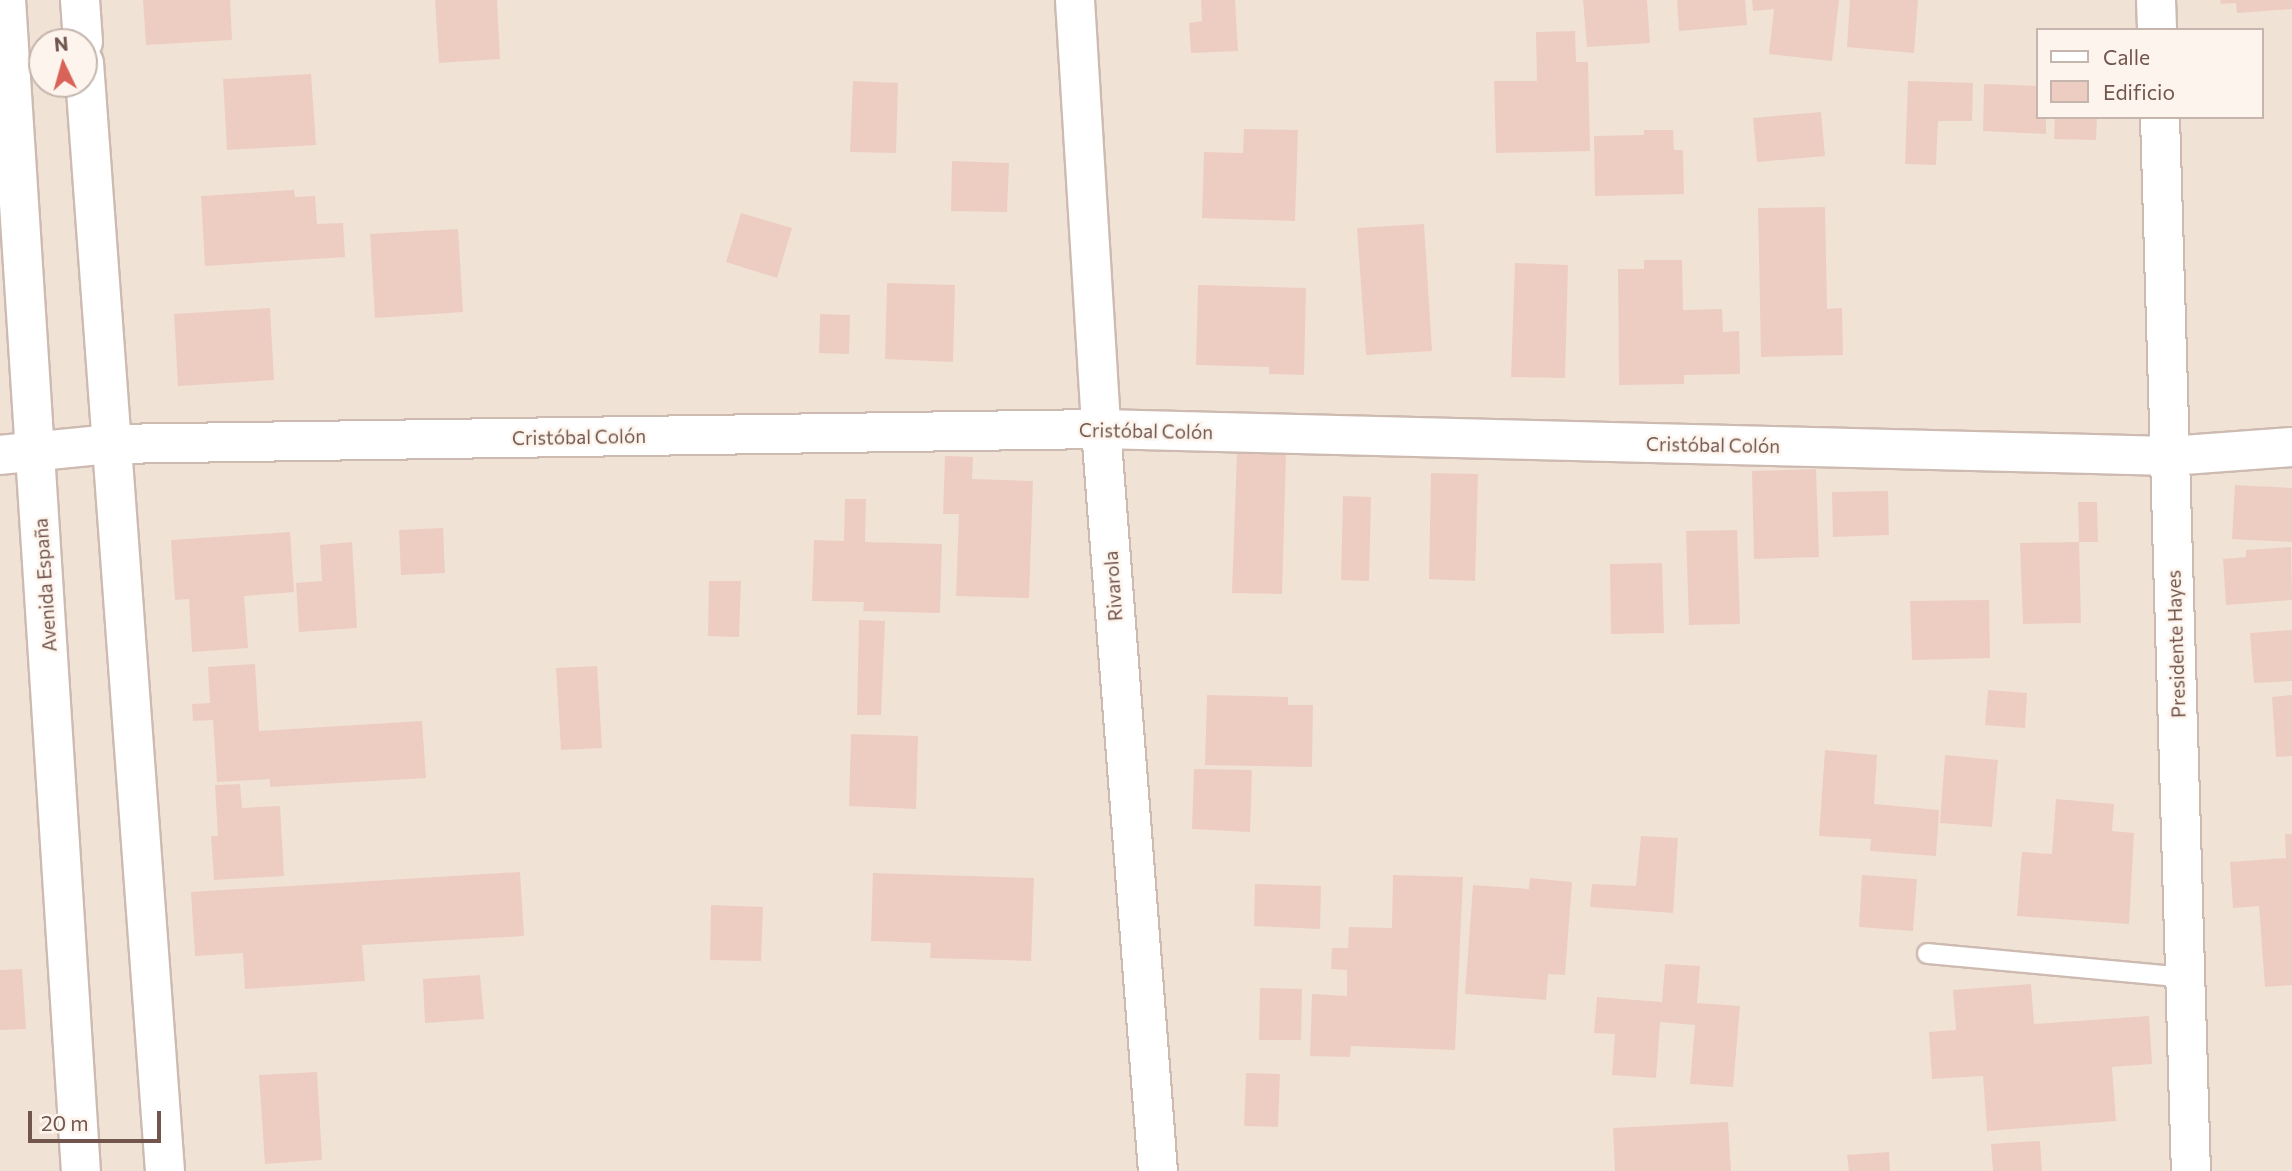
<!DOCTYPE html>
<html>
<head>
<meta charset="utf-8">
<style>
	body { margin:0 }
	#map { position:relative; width:2292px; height:1171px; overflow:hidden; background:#faf0e7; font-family:Commissioner,sans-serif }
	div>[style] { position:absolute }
	.residential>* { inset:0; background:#f1e2d6 }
	.building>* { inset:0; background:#edcdc2 }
	.roads { filter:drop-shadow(2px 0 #cdbab1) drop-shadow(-2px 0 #cdbab1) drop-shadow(0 2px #cdbab1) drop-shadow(0 -2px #cdbab1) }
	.service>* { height:19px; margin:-9.5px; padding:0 9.5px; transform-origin:9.5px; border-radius:9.5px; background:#fff }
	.minor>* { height:38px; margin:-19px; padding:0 19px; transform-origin:19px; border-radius:19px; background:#fff }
	.tertiary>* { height:38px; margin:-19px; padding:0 19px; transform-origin:19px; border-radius:19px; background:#fff }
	span { translate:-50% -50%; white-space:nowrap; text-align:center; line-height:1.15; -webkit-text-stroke:5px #fdf5ed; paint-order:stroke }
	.street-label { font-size:19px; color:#72564e }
	.legend { position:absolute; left:2036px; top:28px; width:228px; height:91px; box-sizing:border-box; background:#fdf5ed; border:2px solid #c5b5ad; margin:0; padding:9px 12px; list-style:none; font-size:21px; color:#72564e }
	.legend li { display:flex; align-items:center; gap:14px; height:35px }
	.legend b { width:35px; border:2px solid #c5b5ad }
	.north { position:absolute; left:28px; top:28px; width:70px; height:70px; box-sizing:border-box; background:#fdf5ed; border:2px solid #c5b5ad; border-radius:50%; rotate:355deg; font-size:19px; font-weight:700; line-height:28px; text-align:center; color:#72564e }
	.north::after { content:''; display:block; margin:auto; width:24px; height:32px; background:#d86459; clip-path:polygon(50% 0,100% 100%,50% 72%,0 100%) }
	.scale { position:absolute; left:28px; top:1111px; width:133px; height:32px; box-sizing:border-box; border:4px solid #72564e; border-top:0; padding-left:9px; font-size:21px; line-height:24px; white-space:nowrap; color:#72564e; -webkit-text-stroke:5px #fdf5ed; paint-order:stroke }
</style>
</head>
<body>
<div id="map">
	<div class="residential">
		<div style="clip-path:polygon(evenodd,0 0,2292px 0,2292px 1171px,0 1171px,0 0,2038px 30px,2262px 30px,2262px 117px,2038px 117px,2038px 30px,0 0,42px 42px,84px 42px,84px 84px,42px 84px,42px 42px)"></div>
	</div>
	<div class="building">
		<div style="clip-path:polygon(143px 0,230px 0,232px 40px,146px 45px)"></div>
		<div style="clip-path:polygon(435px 0,497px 0,500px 59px,439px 63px)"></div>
		<div style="clip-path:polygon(1201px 0,1235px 0,1238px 51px,1191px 53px,1189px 23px,1202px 21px)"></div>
		<div style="clip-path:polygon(1583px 0,1647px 0,1650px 43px,1587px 47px)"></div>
		<div style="clip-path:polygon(1677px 0,1745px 0,1747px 25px,1679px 31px)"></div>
		<div style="clip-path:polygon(1752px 0,1839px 0,1832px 61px,1769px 54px,1774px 9px,1753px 11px)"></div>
		<div style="clip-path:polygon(1850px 0,1918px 0,1914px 53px,1847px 47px)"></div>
		<div style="clip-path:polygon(2220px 0,2292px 0,2292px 9px,2237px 13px,2236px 3px,2221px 4px)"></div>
		<div style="clip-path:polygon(1575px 31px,1576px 62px,1588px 62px,1590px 151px,1496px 153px,1494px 81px,1537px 81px,1536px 32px)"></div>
		<div style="clip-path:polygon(311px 74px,316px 145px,227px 150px,223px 79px)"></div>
		<div style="clip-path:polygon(853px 81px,898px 83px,896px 153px,850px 152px)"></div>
		<div style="clip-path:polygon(1908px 81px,1973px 83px,1972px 121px,1938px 121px,1936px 165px,1905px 164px)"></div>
		<div style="clip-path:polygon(1984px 84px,2038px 86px,2038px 117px,2046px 117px,2046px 134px,1983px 131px)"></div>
		<div style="clip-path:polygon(1821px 112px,1825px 156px,1757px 162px,1753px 118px)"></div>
		<div style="clip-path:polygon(2055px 117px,2097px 117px,2096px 140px,2054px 139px)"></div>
		<div style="clip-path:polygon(1244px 129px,1298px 130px,1295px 221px,1202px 218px,1204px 152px,1243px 153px)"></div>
		<div style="clip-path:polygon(1644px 130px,1673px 130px,1674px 150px,1683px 150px,1684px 194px,1595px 196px,1594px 136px,1644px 135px)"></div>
		<div style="clip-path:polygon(952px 161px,1009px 163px,1007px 212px,951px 211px)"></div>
		<div style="clip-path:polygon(294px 190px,295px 197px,315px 196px,317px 224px,343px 223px,345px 257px,205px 266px,201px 196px)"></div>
		<div style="clip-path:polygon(1825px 207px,1827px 309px,1842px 308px,1843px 355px,1761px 357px,1758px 208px)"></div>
		<div style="clip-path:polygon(741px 213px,792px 228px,777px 278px,726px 262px)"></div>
		<div style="clip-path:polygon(1424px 224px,1432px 351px,1366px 355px,1357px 228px)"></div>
		<div style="clip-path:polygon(458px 229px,463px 312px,375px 318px,370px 234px)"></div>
		<div style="clip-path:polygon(1644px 260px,1682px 260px,1683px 310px,1722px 309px,1723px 332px,1739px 331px,1740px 374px,1684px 375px,1684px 384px,1619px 385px,1618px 269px,1644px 269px)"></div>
		<div style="clip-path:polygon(1515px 263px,1568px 265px,1565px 378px,1511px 377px)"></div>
		<div style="clip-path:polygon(887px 283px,955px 285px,953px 362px,885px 359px)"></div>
		<div style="clip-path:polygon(1198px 285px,1306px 288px,1304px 375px,1269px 374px,1269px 367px,1196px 365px)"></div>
		<div style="clip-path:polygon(270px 308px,274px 380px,178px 386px,174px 314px)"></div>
		<div style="clip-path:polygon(820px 314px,850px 315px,849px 354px,819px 353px)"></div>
		<div style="clip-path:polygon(1237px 453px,1286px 454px,1282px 594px,1232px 593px)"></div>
		<div style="clip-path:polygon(945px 456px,973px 457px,972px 479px,1033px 481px,1029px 598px,956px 596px,959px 514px,943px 514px)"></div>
		<div style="clip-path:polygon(1816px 469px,1819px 557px,1754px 559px,1752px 471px)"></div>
		<div style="clip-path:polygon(1431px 473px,1478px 474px,1475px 581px,1429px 579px)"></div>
		<div style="clip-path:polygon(2235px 485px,2292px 488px,2292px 542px,2232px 539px)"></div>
		<div style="clip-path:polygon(1888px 491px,1889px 535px,1833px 537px,1832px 492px)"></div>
		<div style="clip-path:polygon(1343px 496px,1371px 497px,1369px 581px,1341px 580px)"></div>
		<div style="clip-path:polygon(845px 499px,866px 499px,865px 542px,942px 544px,940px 613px,863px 611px,864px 602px,812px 601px,814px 540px,844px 541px)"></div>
		<div style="clip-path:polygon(2078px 502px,2097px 502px,2098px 542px,2079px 542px)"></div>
		<div style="clip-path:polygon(443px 528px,445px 573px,401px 575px,399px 530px)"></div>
		<div style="clip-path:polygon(1737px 530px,1740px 624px,1689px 625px,1686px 531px)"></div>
		<div style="clip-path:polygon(290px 532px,294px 592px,244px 596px,248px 648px,192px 652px,189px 599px,175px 600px,171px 540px)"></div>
		<div style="clip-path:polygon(352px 542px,357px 628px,299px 632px,296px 583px,322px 581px,320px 545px)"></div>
		<div style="clip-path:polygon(2079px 542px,2081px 623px,2023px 624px,2020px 543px)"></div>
		<div style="clip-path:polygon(2291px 547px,2292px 600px,2226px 605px,2223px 559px,2246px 557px,2246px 550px)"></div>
		<div style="clip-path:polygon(1662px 563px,1664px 633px,1611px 634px,1610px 564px)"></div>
		<div style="clip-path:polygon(709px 581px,741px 581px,739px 637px,708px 636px)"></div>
		<div style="clip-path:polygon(1989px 600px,1990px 658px,1912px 660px,1910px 601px)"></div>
		<div style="clip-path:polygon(859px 620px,885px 621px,881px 715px,857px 715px)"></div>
		<div style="clip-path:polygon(2292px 630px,2292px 681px,2254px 683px,2250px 633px)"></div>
		<div style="clip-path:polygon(255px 664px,259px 731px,422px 721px,426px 778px,270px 787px,270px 779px,217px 782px,213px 720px,193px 721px,192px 704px,210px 703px,208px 667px)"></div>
		<div style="clip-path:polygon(597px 666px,602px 748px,561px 750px,556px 668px)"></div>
		<div style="clip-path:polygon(1988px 690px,2027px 693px,2025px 728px,1985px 725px)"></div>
		<div style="clip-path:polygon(1207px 695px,1288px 697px,1288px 705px,1313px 705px,1312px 767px,1205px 765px)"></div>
		<div style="clip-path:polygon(2292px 695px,2292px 756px,2276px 757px,2272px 697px)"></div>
		<div style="clip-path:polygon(851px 734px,918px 736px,916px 809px,849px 806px)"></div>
		<div style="clip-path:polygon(1825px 750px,1877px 755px,1874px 804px,1939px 810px,1936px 856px,1870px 851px,1871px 839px,1819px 836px)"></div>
		<div style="clip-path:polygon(1945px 755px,1998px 760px,1992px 827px,1940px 823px)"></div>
		<div style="clip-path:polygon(1194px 769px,1252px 770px,1250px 832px,1192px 829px)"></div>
		<div style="clip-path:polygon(240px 784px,242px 808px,280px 806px,284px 876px,214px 880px,211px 836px,218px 836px,215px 785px)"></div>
		<div style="clip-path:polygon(2056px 799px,2114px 804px,2112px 831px,2134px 833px,2129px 924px,2017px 916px,2022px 852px,2052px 854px)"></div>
		<div style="clip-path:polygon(2285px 834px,2292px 834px,2292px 985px,2265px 987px,2259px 906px,2233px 908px,2230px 862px,2286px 858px)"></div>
		<div style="clip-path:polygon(1641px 836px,1678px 838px,1673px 913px,1590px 907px,1592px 884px,1636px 886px)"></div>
		<div style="clip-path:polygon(520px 872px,524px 936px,362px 945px,365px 981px,245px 989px,243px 953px,195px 956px,191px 892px)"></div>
		<div style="clip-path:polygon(873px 873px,1034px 878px,1031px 961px,930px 958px,931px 943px,871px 941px)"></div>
		<div style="clip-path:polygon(1393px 875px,1463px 877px,1455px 1050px,1351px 1046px,1350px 1057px,1310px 1056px,1312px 994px,1347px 996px,1347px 970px,1331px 969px,1332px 948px,1348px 948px,1349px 927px,1392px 928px)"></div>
		<div style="clip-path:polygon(1862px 875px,1917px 879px,1913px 931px,1859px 927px)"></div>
		<div style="clip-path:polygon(1530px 878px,1572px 882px,1565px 975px,1548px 974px,1546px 1000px,1465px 994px,1473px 885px,1529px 889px)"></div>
		<div style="clip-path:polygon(1255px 884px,1321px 886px,1320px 929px,1254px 926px)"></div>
		<div style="clip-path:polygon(711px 905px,763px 907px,761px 961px,710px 960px)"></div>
		<div style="clip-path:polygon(1665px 964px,1700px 966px,1697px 1003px,1740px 1006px,1733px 1087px,1690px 1084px,1695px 1025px,1660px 1022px,1656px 1078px,1612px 1075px,1615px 1034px,1594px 1033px,1597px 997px,1662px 1002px)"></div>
		<div style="clip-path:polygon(22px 969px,26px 1029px,0 1030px,0 970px)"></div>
		<div style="clip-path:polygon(480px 975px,484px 1019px,425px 1023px,423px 979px)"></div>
		<div style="clip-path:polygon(2031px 984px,2034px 1024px,2149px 1016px,2152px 1064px,2112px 1067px,2116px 1121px,1987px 1131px,1983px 1076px,1932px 1079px,1929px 1032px,1956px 1030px,1953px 990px)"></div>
		<div style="clip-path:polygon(1260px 988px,1302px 989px,1301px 1040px,1259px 1040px)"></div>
		<div style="clip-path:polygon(317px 1072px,322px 1160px,265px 1164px,259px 1075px)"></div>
		<div style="clip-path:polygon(1246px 1073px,1280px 1074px,1278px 1127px,1244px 1126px)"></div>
		<div style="clip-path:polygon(1728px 1122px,1731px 1171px,1615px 1171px,1613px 1128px)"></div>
		<div style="clip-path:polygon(2040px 1141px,2042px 1171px,1993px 1171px,1991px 1144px)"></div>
		<div style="clip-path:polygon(1889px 1152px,1890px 1171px,1849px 1171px,1847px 1155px)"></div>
	</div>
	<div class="roads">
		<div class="service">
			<div style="left:1927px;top:953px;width:260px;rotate:5.3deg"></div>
		</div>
		<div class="minor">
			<div style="left:1075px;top:0;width:430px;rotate:86.5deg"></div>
			<div style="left:1101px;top:429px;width:744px;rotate:85.61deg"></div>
			<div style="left:2156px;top:0;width:30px;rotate:88deg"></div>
			<div style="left:2160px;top:117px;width:1054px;rotate:88.32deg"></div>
			<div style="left:0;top:455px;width:111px;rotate:-5.7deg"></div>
			<div style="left:110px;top:444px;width:991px;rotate:-0.87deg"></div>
			<div style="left:1101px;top:429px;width:1069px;rotate:1.45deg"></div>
			<div style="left:2170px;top:456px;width:122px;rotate:-4.2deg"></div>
		</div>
		<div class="tertiary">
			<div style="left:6px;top:0;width:1173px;rotate:86.34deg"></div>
			<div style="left:80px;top:0;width:42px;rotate:85.9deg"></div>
			<div style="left:84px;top:63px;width:1111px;rotate:85.82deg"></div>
		</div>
	</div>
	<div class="street-label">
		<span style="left:1146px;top:431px;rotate:1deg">Cristóbal Colón</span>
		<span style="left:579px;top:437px;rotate:-1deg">Cristóbal Colón</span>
		<span style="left:1713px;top:445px;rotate:1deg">Cristóbal Colón</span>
		<span style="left:45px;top:585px;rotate:-94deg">Avenida España</span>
		<span style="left:1113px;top:586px;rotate:-94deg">Rivarola</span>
		<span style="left:2176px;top:644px;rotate:-92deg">Presidente Hayes</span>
	</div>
	<ul class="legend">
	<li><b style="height:9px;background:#fff"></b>Calle</li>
	<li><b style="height:19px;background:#edcdc2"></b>Edificio</li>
	</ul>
	<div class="north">N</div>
	<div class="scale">20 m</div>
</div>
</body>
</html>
